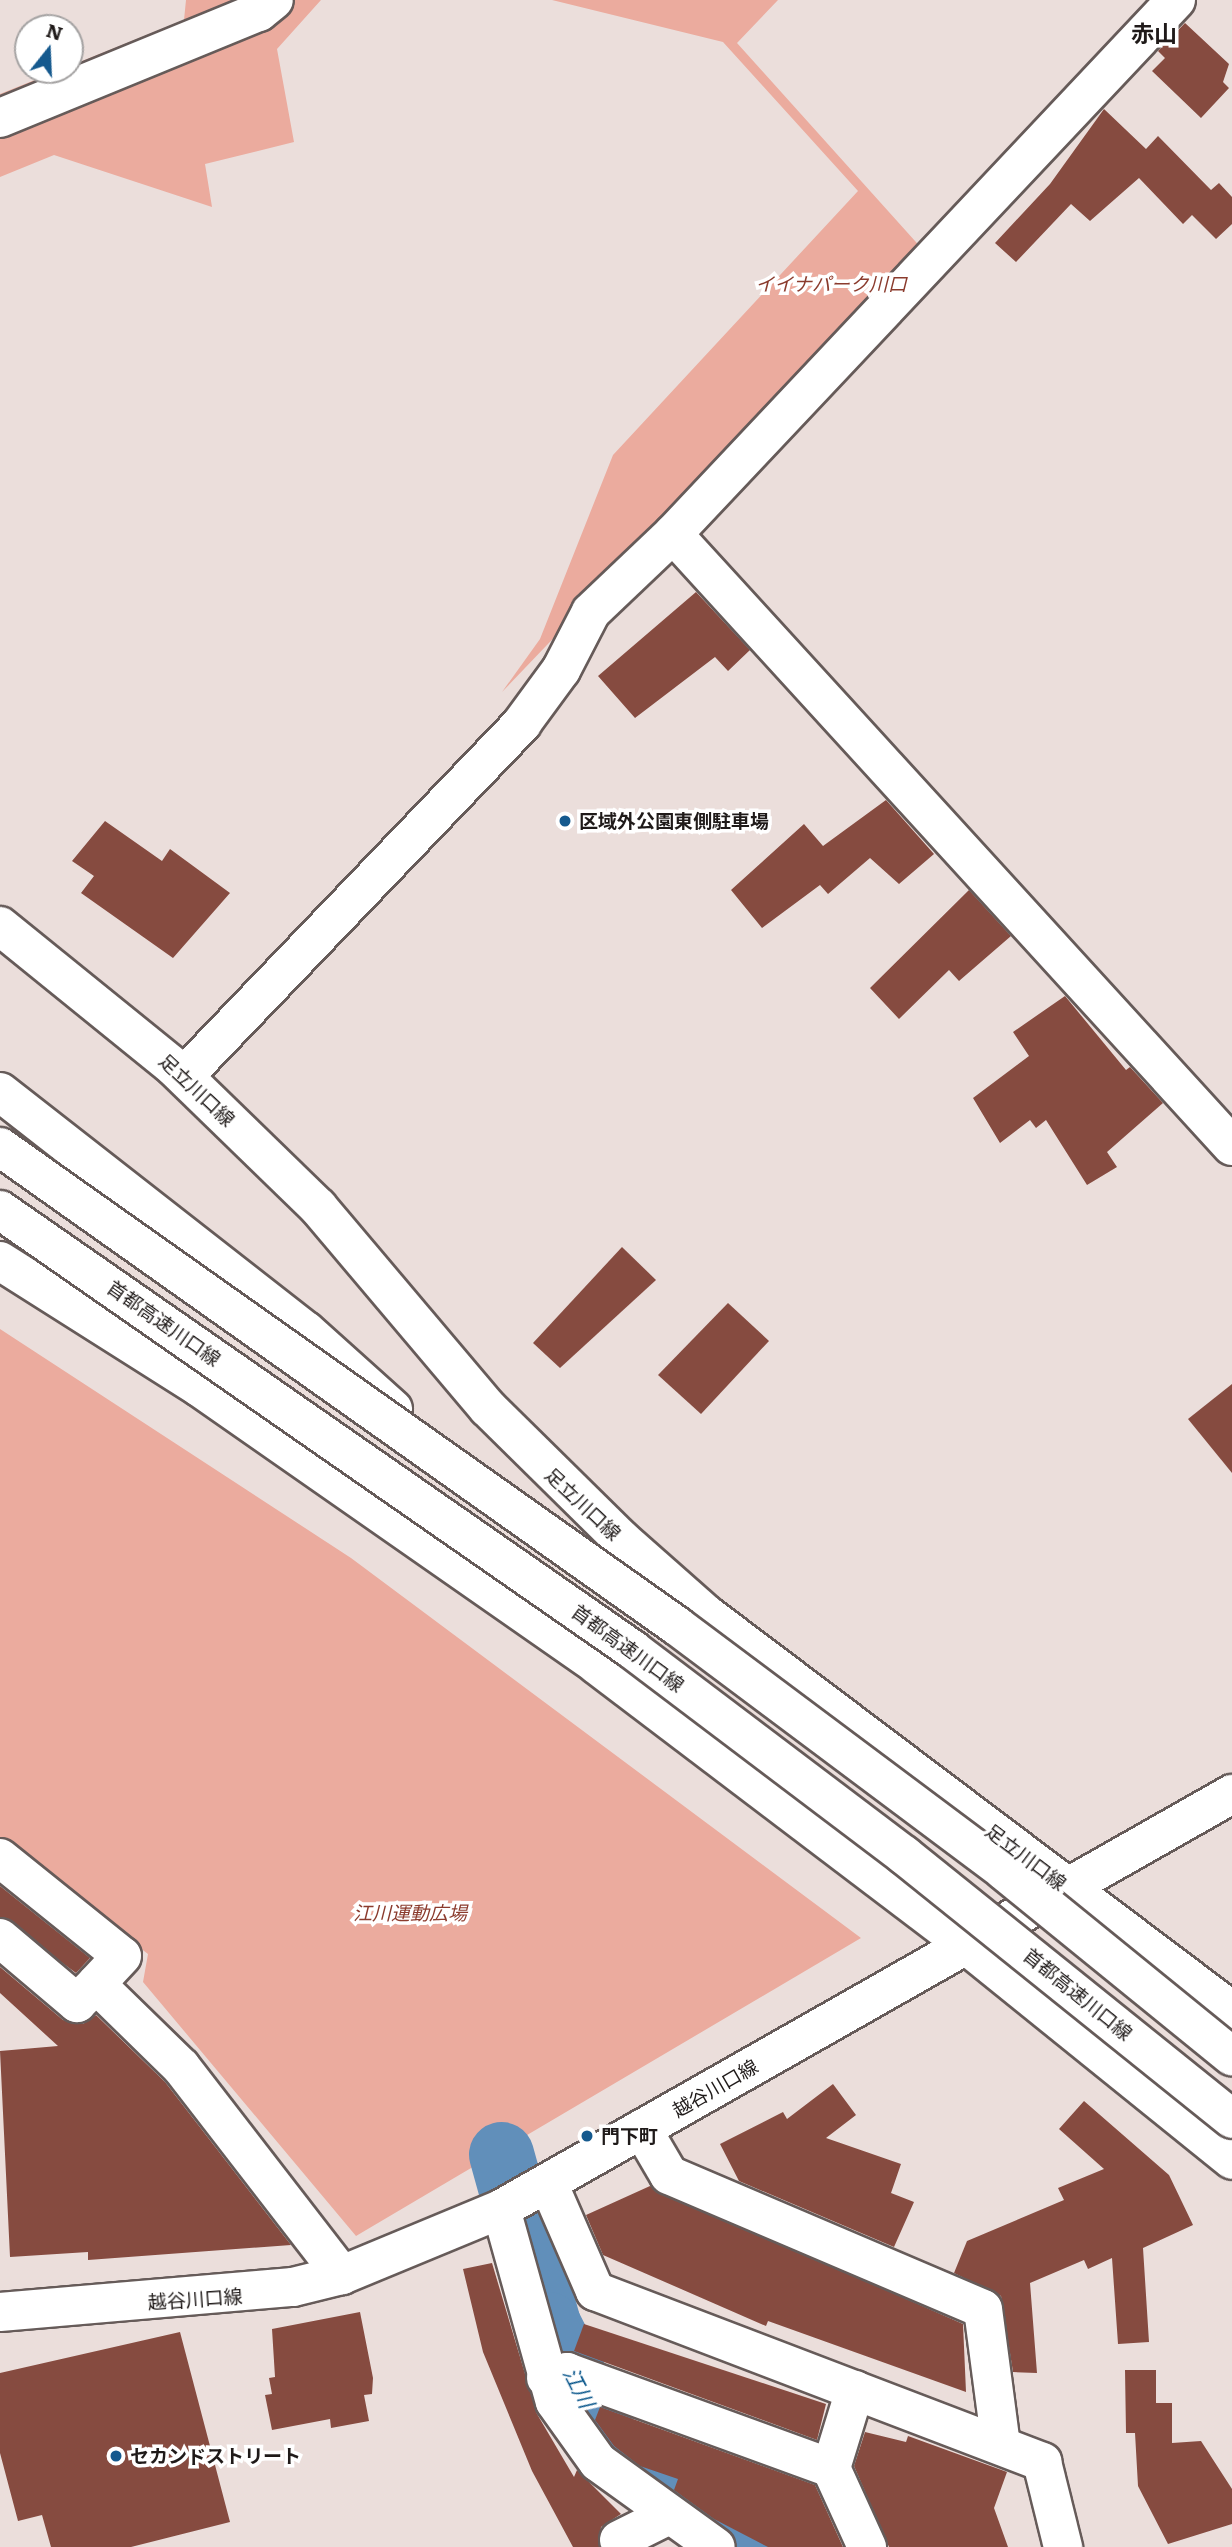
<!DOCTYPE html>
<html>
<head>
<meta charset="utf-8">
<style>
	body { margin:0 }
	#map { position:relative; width:1232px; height:2547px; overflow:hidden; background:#ebdedb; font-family:Literata,"Noto Sans JP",serif }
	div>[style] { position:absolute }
	.green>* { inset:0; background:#ebab9e }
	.river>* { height:65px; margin:-32.5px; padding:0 32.5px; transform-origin:32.5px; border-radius:32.5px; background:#618fba }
	.building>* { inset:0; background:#864b40 }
	.roads { filter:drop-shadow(2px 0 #665b59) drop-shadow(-2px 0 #665b59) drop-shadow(0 2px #665b59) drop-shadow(0 -2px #665b59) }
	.minor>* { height:38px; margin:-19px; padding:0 19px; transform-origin:19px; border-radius:19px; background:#fff }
	.major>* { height:38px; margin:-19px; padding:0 19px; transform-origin:19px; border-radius:19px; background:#fff }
	.highway>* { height:38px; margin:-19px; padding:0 19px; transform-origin:19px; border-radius:19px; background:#fff }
	.bridges { filter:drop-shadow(2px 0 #665b59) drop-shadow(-2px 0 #665b59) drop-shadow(0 2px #665b59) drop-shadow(0 -2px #665b59) }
	.highway-bridge>* { height:38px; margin:-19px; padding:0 19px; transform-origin:19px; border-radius:19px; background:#fff }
	.dots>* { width:19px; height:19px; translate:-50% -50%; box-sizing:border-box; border:4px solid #fff; border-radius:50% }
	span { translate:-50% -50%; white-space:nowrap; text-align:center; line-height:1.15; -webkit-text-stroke:7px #fff; paint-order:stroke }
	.park-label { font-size:19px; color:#8b3b2d; font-style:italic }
	.poi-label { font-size:19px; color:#1f1a19; font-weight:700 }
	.left { translate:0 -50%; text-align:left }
	.street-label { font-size:19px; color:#1f1a19 }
	.water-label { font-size:21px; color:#045389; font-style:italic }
	.quarter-label { font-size:23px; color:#1f1a19; font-weight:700 }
	.north { position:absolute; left:14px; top:14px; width:70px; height:70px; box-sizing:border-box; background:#fff; border:2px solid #a5a3a3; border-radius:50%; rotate:18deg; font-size:19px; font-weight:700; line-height:28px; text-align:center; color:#1f1a19 }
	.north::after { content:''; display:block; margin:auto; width:24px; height:32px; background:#15598e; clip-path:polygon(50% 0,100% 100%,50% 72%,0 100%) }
</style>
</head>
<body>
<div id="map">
	<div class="green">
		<div style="clip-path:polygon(186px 0,321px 0,277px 49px,294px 142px,205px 164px,212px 207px,54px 155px,0 177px,0 94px,184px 20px)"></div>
		<div style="clip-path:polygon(552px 0,778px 0,737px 43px,924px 251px,502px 692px,540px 639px,613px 455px,858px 191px,723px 42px)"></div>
		<div style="clip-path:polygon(0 1329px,351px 1558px,861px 1938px,356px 2236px,143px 1982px,148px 1954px,0 1840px)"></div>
	</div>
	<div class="river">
		<div style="left:501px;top:2154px;width:176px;rotate:74.5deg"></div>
		<div style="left:548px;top:2324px;width:139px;rotate:63.1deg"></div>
		<div style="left:611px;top:2448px;width:91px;rotate:41deg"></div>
		<div style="left:680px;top:2508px;width:88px;rotate:26.3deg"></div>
	</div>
	<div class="building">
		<div style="clip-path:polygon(1185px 23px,1229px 64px,1223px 82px,1229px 88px,1201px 118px,1152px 71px,1165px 58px,1158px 51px)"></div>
		<div style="clip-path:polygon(1104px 109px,1146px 149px,1158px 136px,1211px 190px,1219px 183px,1232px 197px,1232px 224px,1216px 239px,1192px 215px,1183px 224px,1139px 178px,1090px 221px,1071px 204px,1016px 262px,995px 243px,1050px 184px)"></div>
		<div style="clip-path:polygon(696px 592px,750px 650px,728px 671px,715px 657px,635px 718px,598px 676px)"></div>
		<div style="clip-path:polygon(886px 800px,934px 854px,899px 884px,870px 858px,828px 894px,820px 885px,762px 928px,731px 890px,804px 824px,823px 846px)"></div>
		<div style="clip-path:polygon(105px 821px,162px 861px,170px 849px,230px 893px,173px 958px,81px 893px,94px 876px,72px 861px)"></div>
		<div style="clip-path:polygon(969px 890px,1011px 936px,959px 981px,949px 970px,899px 1019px,870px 988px)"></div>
		<div style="clip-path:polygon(1065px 996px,1126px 1070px,1130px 1067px,1163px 1103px,1107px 1152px,1117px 1167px,1087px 1185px,1046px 1120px,1036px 1128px,1030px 1120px,1000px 1143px,973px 1098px,1029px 1056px,1013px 1032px)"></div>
		<div style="clip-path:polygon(622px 1247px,656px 1280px,560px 1368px,533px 1343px)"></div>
		<div style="clip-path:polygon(728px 1303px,769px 1341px,701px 1414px,658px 1375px)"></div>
		<div style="clip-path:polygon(1232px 1384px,1232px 1473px,1188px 1419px)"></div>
		<div style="clip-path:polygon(0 1886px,90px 1958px,76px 1973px,0 1917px)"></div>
		<div style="clip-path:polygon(0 1967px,63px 2020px,83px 2024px,96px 2015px,165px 2082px,291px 2245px,88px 2260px,88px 2252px,10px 2257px,0 2051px,58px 2046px,0 1993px)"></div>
		<div style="clip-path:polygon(833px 2084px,856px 2115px,826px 2138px,901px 2164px,891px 2193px,914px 2202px,894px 2247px,739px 2181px,720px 2144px,783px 2112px,787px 2119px)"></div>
		<div style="clip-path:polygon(1084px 2101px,1169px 2175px,1193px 2225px,1143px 2248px,1149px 2342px,1118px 2344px,1112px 2258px,1088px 2269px,1084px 2260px,1030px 2283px,1037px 2373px,1013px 2372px,1001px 2296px,954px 2273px,967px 2241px,1064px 2200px,1058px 2188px,1104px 2169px,1059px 2129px)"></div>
		<div style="clip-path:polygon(650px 2186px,963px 2324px,966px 2392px,768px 2321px,766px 2326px,603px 2255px,586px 2215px)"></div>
		<div style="clip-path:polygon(492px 2263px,537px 2414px,574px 2477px,577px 2470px,621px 2514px,601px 2527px,599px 2547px,573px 2547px,532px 2471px,483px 2352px,463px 2269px)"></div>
		<div style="clip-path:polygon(360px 2312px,373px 2378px,372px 2394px,364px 2395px,369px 2421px,331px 2428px,330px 2419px,272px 2430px,265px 2395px,272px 2394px,269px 2378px,275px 2377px,272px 2329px)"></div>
		<div style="clip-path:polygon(584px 2324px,826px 2404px,817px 2440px,574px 2351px)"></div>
		<div style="clip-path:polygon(180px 2332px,230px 2522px,131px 2547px,51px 2547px,42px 2515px,18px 2521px,0 2453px,0 2373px)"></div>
		<div style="clip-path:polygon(1125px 2370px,1156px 2370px,1156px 2403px,1172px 2403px,1172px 2443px,1201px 2441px,1232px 2489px,1232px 2524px,1168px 2544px,1138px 2486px,1135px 2433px,1126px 2433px)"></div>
		<div style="clip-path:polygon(600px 2407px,815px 2485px,843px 2547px,768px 2547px,714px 2519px,674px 2490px,678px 2479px,640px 2466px,614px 2446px,595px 2420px)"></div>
		<div style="clip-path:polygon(865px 2432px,906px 2442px,908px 2436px,1007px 2472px,994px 2508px,1008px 2547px,889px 2547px,854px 2466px)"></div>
	</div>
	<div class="roads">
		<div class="minor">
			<div style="left:1176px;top:0;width:734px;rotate:133.29deg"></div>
			<div style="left:673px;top:534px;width:829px;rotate:47.59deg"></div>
			<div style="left:0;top:118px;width:280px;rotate:-22.3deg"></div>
			<div style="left:259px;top:12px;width:19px;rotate:-39deg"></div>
			<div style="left:184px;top:1076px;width:489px;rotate:-46.2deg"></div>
			<div style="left:522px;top:723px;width:66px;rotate:-53.7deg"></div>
			<div style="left:561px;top:670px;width:65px;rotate:-62.7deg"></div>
			<div style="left:591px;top:612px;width:113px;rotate:-43.6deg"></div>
			<div style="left:0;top:1858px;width:156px;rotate:38.8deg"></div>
			<div style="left:122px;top:1956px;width:38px;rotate:133deg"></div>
			<div style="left:0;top:1938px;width:101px;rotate:40.2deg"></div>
			<div style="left:77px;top:2003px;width:27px;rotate:-45deg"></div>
			<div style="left:96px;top:1984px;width:119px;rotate:44.3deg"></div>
			<div style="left:181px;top:2067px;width:263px;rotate:52.3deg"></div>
			<div style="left:642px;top:2129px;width:53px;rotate:59.6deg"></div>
			<div style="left:669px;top:2175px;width:341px;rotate:23.1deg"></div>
			<div style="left:983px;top:2309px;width:137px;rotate:82.5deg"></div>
			<div style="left:549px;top:2185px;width:116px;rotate:66.5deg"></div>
			<div style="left:595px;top:2291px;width:479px;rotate:20.9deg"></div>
			<div style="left:1042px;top:2462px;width:88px;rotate:76.1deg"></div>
			<div style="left:501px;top:2209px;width:200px;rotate:74.4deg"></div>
			<div style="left:555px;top:2402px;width:74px;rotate:54.4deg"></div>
			<div style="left:598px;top:2462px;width:145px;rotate:35.8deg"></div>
			<div style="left:546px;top:2378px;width:22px;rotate:-16deg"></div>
			<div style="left:567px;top:2372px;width:281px;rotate:20deg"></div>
			<div style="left:855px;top:2390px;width:82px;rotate:107.1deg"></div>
			<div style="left:831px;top:2468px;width:87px;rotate:65.5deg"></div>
			<div style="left:619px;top:2540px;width:56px;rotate:-26.6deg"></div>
		</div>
		<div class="major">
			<div style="left:0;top:926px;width:224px;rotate:39deg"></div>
			<div style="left:174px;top:1067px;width:201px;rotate:44.2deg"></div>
			<div style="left:318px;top:1207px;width:263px;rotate:49.8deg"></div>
			<div style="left:488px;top:1408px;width:187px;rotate:44.6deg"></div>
			<div style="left:621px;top:1539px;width:115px;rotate:41.5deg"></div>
			<div style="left:707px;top:1615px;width:658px;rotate:37.03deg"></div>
			<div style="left:0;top:1261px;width:236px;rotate:32.3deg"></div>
			<div style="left:199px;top:1387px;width:485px;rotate:34.9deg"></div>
			<div style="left:597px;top:1665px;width:463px;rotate:37.2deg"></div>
			<div style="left:966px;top:1945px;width:342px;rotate:38.9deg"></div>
			<div style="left:0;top:2312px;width:294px;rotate:-4.9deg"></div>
			<div style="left:293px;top:2287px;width:50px;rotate:-13.8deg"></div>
			<div style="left:342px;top:2275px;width:172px;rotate:-22.5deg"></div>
			<div style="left:501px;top:2209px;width:841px;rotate:-29.58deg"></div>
		</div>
		<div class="highway">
			<div style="left:0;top:1092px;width:388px;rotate:38deg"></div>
			<div style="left:306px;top:1331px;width:117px;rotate:41.9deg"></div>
		</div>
	</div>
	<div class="bridges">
		<div class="highway-bridge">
			<div style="left:0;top:1147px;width:829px;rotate:35.28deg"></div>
			<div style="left:677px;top:1626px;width:409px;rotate:36.8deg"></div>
			<div style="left:1004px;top:1871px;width:294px;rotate:39.1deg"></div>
			<div style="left:0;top:1210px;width:771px;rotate:34.8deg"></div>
			<div style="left:633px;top:1650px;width:340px;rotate:37.1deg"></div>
			<div style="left:904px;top:1855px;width:421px;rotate:38.8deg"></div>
		</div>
	</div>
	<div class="dots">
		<div style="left:565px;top:821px;background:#15598e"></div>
		<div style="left:587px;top:2136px;background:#15598e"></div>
		<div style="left:116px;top:2456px;background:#15598e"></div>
	</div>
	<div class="park-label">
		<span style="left:831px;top:284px">イイナパーク川口</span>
		<span style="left:410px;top:1913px">江川運動広場</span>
	</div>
	<div class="poi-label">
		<span class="left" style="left:579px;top:821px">区域外公園東側駐車場</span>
		<span class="left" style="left:601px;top:2136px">門下町</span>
		<span class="left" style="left:130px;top:2456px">セカンドストリート</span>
	</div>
	<div class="street-label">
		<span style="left:197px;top:1090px;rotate:43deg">足立川口線</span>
		<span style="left:164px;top:1323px;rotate:35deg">首都高速川口線</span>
		<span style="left:583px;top:1504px;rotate:43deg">足立川口線</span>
		<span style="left:628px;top:1648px;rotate:36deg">首都高速川口線</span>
		<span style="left:1026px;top:1857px;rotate:37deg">足立川口線</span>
		<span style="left:1078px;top:1994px;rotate:39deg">首都高速川口線</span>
		<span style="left:715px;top:2088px;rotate:-30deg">越谷川口線</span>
		<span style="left:195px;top:2299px;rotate:-4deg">越谷川口線</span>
	</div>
	<div class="water-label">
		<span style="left:580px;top:2387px;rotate:63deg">江川</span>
	</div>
	<div class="quarter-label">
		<span style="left:1154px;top:32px">赤山</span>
	</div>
	<div class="north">N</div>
</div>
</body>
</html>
